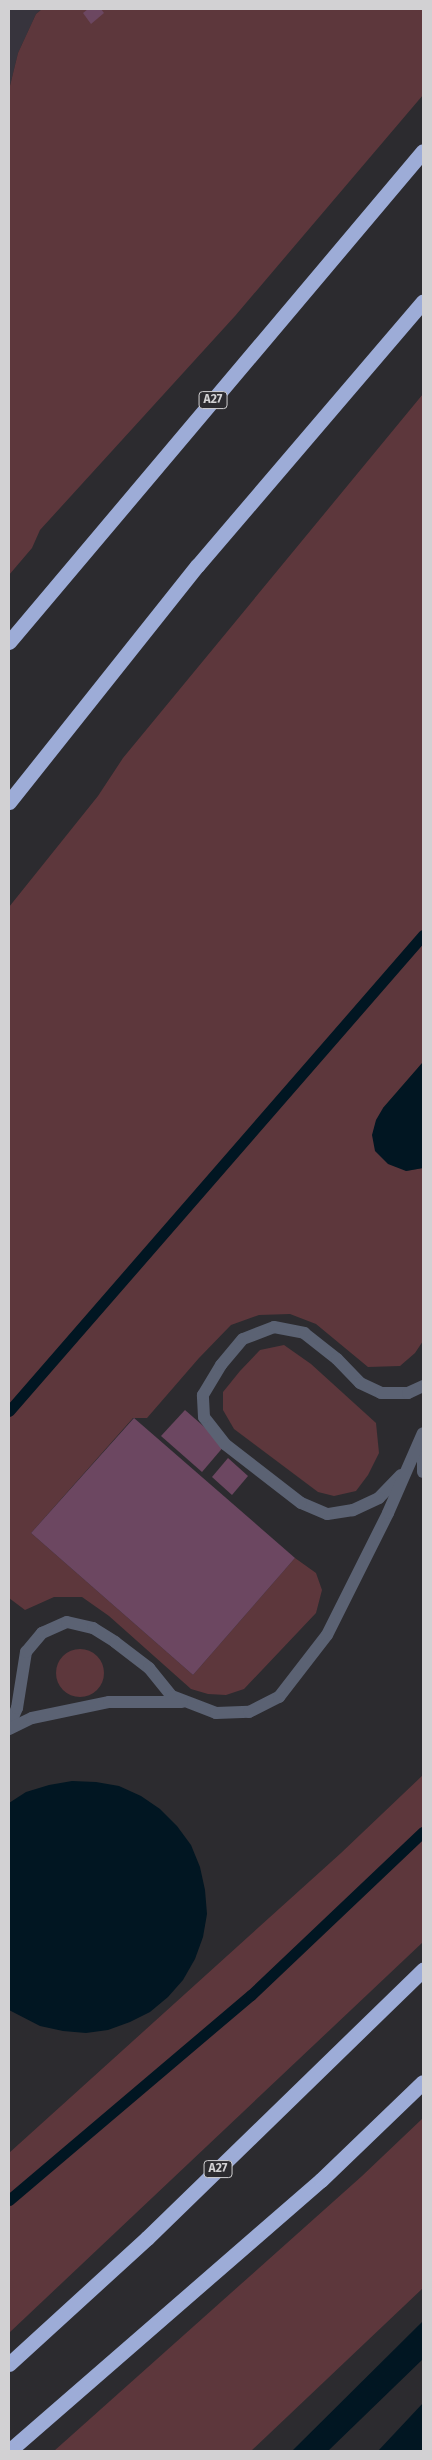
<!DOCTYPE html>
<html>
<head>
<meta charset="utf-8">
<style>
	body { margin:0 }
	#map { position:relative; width:432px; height:2460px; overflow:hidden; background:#2c2b2f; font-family:"Fira Sans",sans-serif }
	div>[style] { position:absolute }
	.built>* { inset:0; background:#37343d }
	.green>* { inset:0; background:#5d373c }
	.round { border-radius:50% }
	.water>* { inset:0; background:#011622 }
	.stream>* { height:11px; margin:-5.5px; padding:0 5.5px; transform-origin:5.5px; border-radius:5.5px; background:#011622 }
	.building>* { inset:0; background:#6c4761 }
	.lane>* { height:12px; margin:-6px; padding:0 6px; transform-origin:6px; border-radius:6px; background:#5b6273 }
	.highway>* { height:15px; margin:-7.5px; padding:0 7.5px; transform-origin:7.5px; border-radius:7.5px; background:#9dacd7 }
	span { translate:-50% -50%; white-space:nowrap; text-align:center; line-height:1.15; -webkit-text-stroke:4.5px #2c2b2f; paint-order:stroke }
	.shield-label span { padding:1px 4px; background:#2c2b2f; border:1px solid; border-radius:4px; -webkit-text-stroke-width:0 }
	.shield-label { font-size:12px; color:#d2d1d3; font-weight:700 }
	.frame { position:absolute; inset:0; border:10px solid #d2d1d3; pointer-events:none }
</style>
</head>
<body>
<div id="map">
	<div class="built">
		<div style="clip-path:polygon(9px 9px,42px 9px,36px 14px,18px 53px,9px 90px)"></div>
	</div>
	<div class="green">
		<div style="clip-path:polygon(42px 9px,423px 9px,423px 95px,235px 316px,40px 530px,32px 548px,9px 575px,9px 90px,18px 53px,36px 14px)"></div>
		<div style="clip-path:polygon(423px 394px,423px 1062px,383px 1108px,406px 1171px,423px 1168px,423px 1341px,415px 1353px,400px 1366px,368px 1367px,316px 1324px,290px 1314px,259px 1315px,231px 1325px,199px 1358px,147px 1418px,133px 1418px,31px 1533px,193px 1675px,295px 1558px,316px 1573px,322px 1590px,316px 1613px,244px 1689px,226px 1695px,208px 1694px,191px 1689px,109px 1616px,82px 1597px,54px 1597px,25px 1610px,9px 1598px,9px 907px,98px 796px,123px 758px)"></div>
		<div style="clip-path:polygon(284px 1345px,311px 1364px,376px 1423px,379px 1453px,368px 1475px,356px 1491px,334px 1496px,318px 1492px,234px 1429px,223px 1410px,223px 1392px,240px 1371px,260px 1350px)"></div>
		<div class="round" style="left:56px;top:1649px;width:48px;height:48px"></div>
		<div style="clip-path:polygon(423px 1775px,423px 1942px,9px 2333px,9px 2153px,341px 1853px)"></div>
		<div style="clip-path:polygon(423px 2118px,423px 2288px,251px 2451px,54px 2451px,362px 2176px)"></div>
	</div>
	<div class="water">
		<div style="clip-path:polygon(423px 1062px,423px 1168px,406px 1171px,388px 1164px,375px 1151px,372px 1135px,376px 1120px,383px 1108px)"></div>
		<div style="clip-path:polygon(72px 1781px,96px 1782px,119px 1786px,141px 1796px,160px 1809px,177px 1826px,191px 1845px,200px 1867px,205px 1890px,207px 1914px,203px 1937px,195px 1959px,183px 1980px,168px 1997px,150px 2012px,130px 2022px,108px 2030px,86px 2033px,63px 2031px,40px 2026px,9px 2010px,9px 1803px,26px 1792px,49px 1785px)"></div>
		<div style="clip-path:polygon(423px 2321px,423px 2359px,328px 2451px,292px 2451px)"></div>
		<div style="clip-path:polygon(423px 2403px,423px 2451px,378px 2451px)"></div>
	</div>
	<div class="stream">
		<div style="left:9px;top:1411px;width:631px;rotate:-48.98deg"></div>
		<div style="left:9px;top:2200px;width:317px;rotate:-40.3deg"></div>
		<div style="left:251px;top:1995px;width:237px;rotate:-43.5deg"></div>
	</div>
	<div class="building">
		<div style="clip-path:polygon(88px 9px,101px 9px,104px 13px,91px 24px,83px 13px)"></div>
		<div style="clip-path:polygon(185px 1410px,225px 1445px,202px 1472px,161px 1436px)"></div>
		<div style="clip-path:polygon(134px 1418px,295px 1558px,193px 1675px,31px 1533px)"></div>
		<div style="clip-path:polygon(228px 1458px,248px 1476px,232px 1495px,212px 1477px)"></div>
	</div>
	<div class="lane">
		<div style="left:423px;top:1455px;width:17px;rotate:90deg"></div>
		<div style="left:401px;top:1475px;width:32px;rotate:134deg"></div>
		<div style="left:379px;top:1498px;width:29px;rotate:155deg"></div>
		<div style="left:353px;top:1510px;width:26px;rotate:171deg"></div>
		<div style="left:327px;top:1514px;width:28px;rotate:-157deg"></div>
		<div style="left:301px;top:1503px;width:96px;rotate:-142.2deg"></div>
		<div style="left:225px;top:1444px;width:34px;rotate:-128deg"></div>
		<div style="left:204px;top:1417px;width:22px;rotate:-93deg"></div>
		<div style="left:203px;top:1395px;width:35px;rotate:-59deg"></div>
		<div style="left:221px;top:1365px;width:34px;rotate:-50deg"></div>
		<div style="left:243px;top:1339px;width:33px;rotate:-21deg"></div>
		<div style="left:274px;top:1327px;width:31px;rotate:11deg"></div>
		<div style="left:304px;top:1333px;width:42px;rotate:38.2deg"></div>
		<div style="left:337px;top:1359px;width:33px;rotate:46deg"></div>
		<div style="left:360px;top:1383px;width:23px;rotate:25deg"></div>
		<div style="left:381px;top:1393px;width:27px"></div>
		<div style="left:408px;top:1393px;width:17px;rotate:-25deg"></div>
		<div style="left:9px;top:1726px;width:20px;rotate:-66deg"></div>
		<div style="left:17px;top:1708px;width:57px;rotate:-80.9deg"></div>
		<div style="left:26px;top:1652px;width:25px;rotate:-50deg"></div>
		<div style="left:42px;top:1633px;width:27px;rotate:-24deg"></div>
		<div style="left:67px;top:1622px;width:27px;rotate:13deg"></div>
		<div style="left:93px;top:1628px;width:26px;rotate:32deg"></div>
		<div style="left:115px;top:1642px;width:43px;rotate:37.4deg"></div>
		<div style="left:149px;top:1668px;width:36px;rotate:51deg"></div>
		<div style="left:172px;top:1696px;width:47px;rotate:21.1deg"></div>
		<div style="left:216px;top:1713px;width:33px;rotate:-2deg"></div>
		<div style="left:249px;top:1712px;width:34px;rotate:-27deg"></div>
		<div style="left:279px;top:1697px;width:78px;rotate:-52.3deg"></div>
		<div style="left:327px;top:1635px;width:136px;rotate:-63.4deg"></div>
		<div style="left:388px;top:1513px;width:87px;rotate:-66.4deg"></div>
		<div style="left:9px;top:1729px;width:25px;rotate:-26deg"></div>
		<div style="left:32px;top:1718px;width:79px;rotate:-11.7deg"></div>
		<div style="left:109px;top:1702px;width:73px"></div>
	</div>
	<div class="highway">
		<div style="left:9px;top:642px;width:642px;rotate:-49.86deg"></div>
		<div style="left:9px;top:802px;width:302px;rotate:-51.5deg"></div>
		<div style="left:197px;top:566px;width:348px;rotate:-49.5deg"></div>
		<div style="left:9px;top:2364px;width:187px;rotate:-42.4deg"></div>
		<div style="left:147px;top:2238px;width:385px;rotate:-44.2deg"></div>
		<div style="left:9px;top:2451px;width:413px;rotate:-41deg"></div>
		<div style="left:321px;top:2180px;width:141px;rotate:-43.9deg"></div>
	</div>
	<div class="shield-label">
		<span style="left:213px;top:400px">A27</span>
		<span style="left:218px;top:2169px">A27</span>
	</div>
	<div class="frame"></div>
</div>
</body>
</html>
